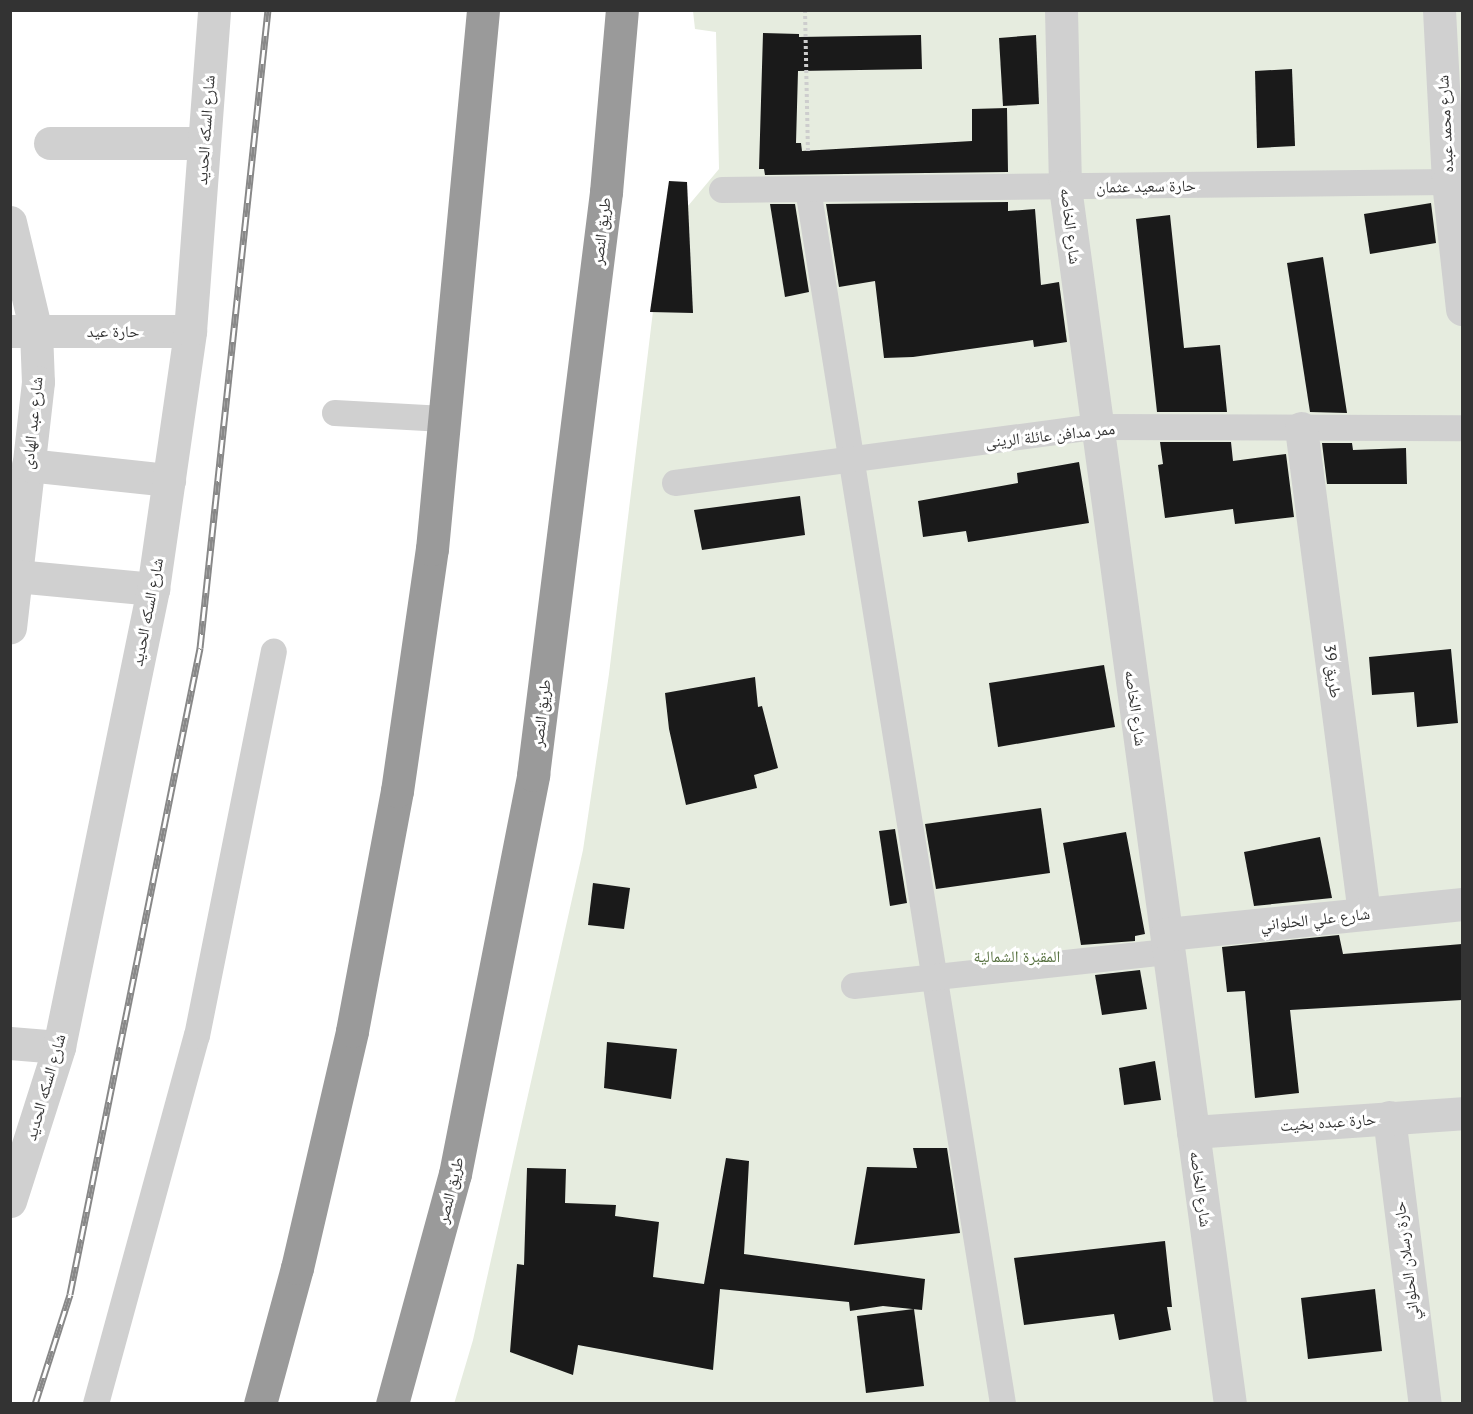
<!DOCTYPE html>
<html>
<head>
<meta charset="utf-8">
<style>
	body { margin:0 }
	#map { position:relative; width:1473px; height:1414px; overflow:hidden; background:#fff; font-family:"PT Sans","Noto Naskh Arabic",sans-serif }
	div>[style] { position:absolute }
	.green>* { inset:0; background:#e6ecdf }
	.building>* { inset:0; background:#1a1a1a }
	.path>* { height:4px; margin-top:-2px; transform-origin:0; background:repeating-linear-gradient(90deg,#cdcdcd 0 3px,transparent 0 6px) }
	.lane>* { height:26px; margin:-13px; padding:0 13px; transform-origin:13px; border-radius:13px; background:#d0d0d0 }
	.street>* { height:33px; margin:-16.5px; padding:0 16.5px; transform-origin:16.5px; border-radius:16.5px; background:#d0d0d0 }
	.highway>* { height:33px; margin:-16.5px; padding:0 16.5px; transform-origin:16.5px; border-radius:16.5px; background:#9a9a9a }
	.rail>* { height:7px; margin-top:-3.5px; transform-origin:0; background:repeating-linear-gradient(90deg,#fff 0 14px,#888 0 28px); box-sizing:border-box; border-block:2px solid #888 }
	span { translate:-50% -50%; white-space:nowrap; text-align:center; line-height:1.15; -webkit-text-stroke:6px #fff; paint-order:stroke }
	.street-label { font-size:16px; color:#333 }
	.park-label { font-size:16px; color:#56703f }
	.frame { position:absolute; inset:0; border:12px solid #333; pointer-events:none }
</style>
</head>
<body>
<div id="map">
	<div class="green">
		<div style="clip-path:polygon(693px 11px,1462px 11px,1462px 1403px,454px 1404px,473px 1340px,583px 850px,609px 674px,662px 237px,719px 169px,716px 32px,695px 29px)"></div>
	</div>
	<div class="building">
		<div style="clip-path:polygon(763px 33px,799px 34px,799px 37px,921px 35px,922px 69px,798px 71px,796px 143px,801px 143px,802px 151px,972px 141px,972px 109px,1007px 108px,1008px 172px,765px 175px,764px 169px,759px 169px)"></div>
		<div style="clip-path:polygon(1036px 35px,1039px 104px,1003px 106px,999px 38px)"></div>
		<div style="clip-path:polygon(1292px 69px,1295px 146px,1257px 148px,1255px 71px)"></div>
		<div style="clip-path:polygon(669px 181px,687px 182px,693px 313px,650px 312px)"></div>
		<div style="clip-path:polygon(1008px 202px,1008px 211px,1035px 209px,1041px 285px,1059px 282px,1067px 342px,1034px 347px,1033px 340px,913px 357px,884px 358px,875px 281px,839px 287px,826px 204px)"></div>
		<div style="clip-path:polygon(1431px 203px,1436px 243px,1370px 254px,1364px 214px)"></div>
		<div style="clip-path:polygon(770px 204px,795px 204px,809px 292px,785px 297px)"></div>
		<div style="clip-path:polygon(1170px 215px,1184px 348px,1220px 345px,1227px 412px,1157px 412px,1136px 219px)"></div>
		<div style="clip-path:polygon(1323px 257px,1347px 413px,1310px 412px,1287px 263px)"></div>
		<div style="clip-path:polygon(1160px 442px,1231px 442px,1233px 461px,1286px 454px,1294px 517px,1235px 524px,1233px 509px,1165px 518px,1158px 465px,1163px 464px)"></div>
		<div style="clip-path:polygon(1322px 443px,1352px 443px,1353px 450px,1406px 448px,1407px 484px,1327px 484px)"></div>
		<div style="clip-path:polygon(1079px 462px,1089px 523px,968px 542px,966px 531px,923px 537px,918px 501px,1018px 483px,1017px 473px)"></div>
		<div style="clip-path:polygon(800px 496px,805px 535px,702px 550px,694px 510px)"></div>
		<div style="clip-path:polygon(1451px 649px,1458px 723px,1417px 727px,1414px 692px,1372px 695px,1369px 657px)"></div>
		<div style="clip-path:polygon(1104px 665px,1115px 727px,998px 747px,989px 683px)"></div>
		<div style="clip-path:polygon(755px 677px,758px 707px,762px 706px,778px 768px,754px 775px,757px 788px,686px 805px,669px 729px,665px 693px)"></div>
		<div style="clip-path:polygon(1041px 808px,1050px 873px,936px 889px,925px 824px)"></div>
		<div style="clip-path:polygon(895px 829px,907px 903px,890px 906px,879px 831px)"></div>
		<div style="clip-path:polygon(1126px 832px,1145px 934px,1135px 936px,1135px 941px,1081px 945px,1063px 843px)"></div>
		<div style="clip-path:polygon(1320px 837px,1332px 898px,1254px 906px,1244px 852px)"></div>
		<div style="clip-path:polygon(593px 883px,630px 888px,624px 929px,588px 925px)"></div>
		<div style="clip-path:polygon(1339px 935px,1343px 954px,1462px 944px,1462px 1000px,1290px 1010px,1299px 1093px,1255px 1098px,1245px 991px,1227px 992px,1222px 947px)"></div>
		<div style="clip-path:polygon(1140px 970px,1147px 1009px,1102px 1015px,1095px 975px)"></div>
		<div style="clip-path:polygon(607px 1042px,677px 1049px,671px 1099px,604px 1088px)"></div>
		<div style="clip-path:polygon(1155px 1061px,1161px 1100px,1124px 1105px,1119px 1068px)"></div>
		<div style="clip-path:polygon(913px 1148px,947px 1148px,960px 1233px,854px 1245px,867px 1167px,917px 1168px)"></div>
		<div style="clip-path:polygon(726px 1158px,749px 1161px,744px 1254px,925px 1279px,922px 1310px,883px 1306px,850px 1311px,849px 1302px,720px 1289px,713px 1370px,578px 1345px,573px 1375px,510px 1352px,517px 1264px,524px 1265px,527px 1168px,566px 1169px,565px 1203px,616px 1205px,615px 1216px,659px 1222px,653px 1277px,704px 1284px)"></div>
		<div style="clip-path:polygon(1165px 1241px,1172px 1307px,1167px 1307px,1171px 1330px,1119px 1340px,1114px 1314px,1024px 1325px,1014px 1258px)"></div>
		<div style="clip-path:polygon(1375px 1289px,1382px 1351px,1308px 1359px,1301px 1298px)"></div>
		<div style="clip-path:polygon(914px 1309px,924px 1386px,866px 1393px,857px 1316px)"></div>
	</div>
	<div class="path">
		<div style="left:805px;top:10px;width:143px;rotate:88.8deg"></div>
	</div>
	<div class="lane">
		<div style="left:808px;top:189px;width:1231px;rotate:80.88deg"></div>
		<div style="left:722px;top:190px;width:726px;rotate:-0.63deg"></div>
		<div style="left:335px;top:413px;width:109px;rotate:3.2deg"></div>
		<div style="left:675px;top:483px;width:426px;rotate:-7.6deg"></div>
		<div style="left:1097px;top:427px;width:365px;rotate:0.2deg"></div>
		<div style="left:854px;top:986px;width:317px;rotate:-6.2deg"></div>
		<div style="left:96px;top:1404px;width:382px;rotate:-74.7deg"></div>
		<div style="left:197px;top:1036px;width:392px;rotate:-78.7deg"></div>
	</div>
	<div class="street">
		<div style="left:1061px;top:10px;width:177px;rotate:88.7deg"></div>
		<div style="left:1065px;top:187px;width:1228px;rotate:82.28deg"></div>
		<div style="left:1439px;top:10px;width:172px;rotate:87deg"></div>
		<div style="left:1448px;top:182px;width:128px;rotate:83.7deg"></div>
		<div style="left:50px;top:143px;width:153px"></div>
		<div style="left:10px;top:222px;width:112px;rotate:76.6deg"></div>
		<div style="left:36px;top:331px;width:51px;rotate:87.8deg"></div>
		<div style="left:38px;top:382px;width:247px;rotate:96.5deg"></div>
		<div style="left:10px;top:331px;width:180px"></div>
		<div style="left:1301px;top:428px;width:490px;rotate:82.6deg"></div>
		<div style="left:28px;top:465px;width:142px;rotate:6.1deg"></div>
		<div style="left:16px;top:576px;width:138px;rotate:5.4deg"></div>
		<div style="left:1167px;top:934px;width:297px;rotate:-5.8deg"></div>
		<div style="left:10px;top:1043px;width:49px;rotate:4.7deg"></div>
		<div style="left:1389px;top:1117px;width:289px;rotate:82.9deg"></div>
		<div style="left:1193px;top:1132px;width:270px;rotate:-4deg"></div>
		<div style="left:10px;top:1201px;width:162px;rotate:-72.3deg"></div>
		<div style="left:59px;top:1047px;width:468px;rotate:-78.4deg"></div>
		<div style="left:153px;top:589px;width:261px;rotate:-81.8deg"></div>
		<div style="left:190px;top:331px;width:322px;rotate:-85.7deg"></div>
	</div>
	<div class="highway">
		<div style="left:260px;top:1404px;width:141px;rotate:-74.8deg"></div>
		<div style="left:297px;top:1268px;width:243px;rotate:-76.9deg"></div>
		<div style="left:352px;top:1031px;width:244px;rotate:-79.4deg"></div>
		<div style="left:397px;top:791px;width:245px;rotate:-81.8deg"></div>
		<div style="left:432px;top:549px;width:541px;rotate:-84.59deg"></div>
		<div style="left:392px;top:1404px;width:238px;rotate:-74.7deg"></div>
		<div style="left:455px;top:1174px;width:407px;rotate:-78.9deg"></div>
		<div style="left:533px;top:775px;width:588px;rotate:-82.86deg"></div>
		<div style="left:606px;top:192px;width:183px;rotate:-85deg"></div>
	</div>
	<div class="rail">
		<div style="left:35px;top:1404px;width:115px;rotate:-72.3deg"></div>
		<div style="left:70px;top:1294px;width:659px;rotate:-78.62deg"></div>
		<div style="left:200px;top:648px;width:642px;rotate:-83.92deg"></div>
	</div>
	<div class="street-label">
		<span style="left:1445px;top:124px;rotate:-93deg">شارع محمد عبده</span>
		<span style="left:205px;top:130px;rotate:-86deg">شارع السكه الحديد</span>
		<span style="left:1146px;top:186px;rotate:-1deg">حارة سعيد عثمان</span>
		<span style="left:1071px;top:226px;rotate:83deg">شارع الخاصه</span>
		<span style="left:601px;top:231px;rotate:-83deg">طريق النصر</span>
		<span style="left:113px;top:331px">حارة عيد</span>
		<span style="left:32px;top:423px;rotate:-84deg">شارع عبد الهادى</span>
		<span style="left:1050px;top:435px;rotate:-6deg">ممر مدافن عائلة الرينى</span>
		<span style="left:147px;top:612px;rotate:-79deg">شارع السكه الحديد</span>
		<span style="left:1333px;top:671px;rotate:83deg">طريق 39</span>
		<span style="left:1136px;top:708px;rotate:82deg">شارع الخاصه</span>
		<span style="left:541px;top:713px;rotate:-83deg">طريق النصر</span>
		<span style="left:1315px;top:919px;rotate:-6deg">شارع علي الحلواني</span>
		<span style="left:45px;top:1087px;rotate:-74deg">شارع السكه الحديد</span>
		<span style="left:1328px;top:1122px;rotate:-4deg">حارة عبده بخيت</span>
		<span style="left:1201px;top:1189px;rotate:82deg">شارع الخاصه</span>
		<span style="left:450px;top:1190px;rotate:-76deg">طريق النصر</span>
		<span style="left:1406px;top:1261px;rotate:-97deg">حارة رسلان الحلواني</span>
	</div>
	<div class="park-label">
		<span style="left:1017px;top:956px">المقبرة الشمالية</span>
	</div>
	<div class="frame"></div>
</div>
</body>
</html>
